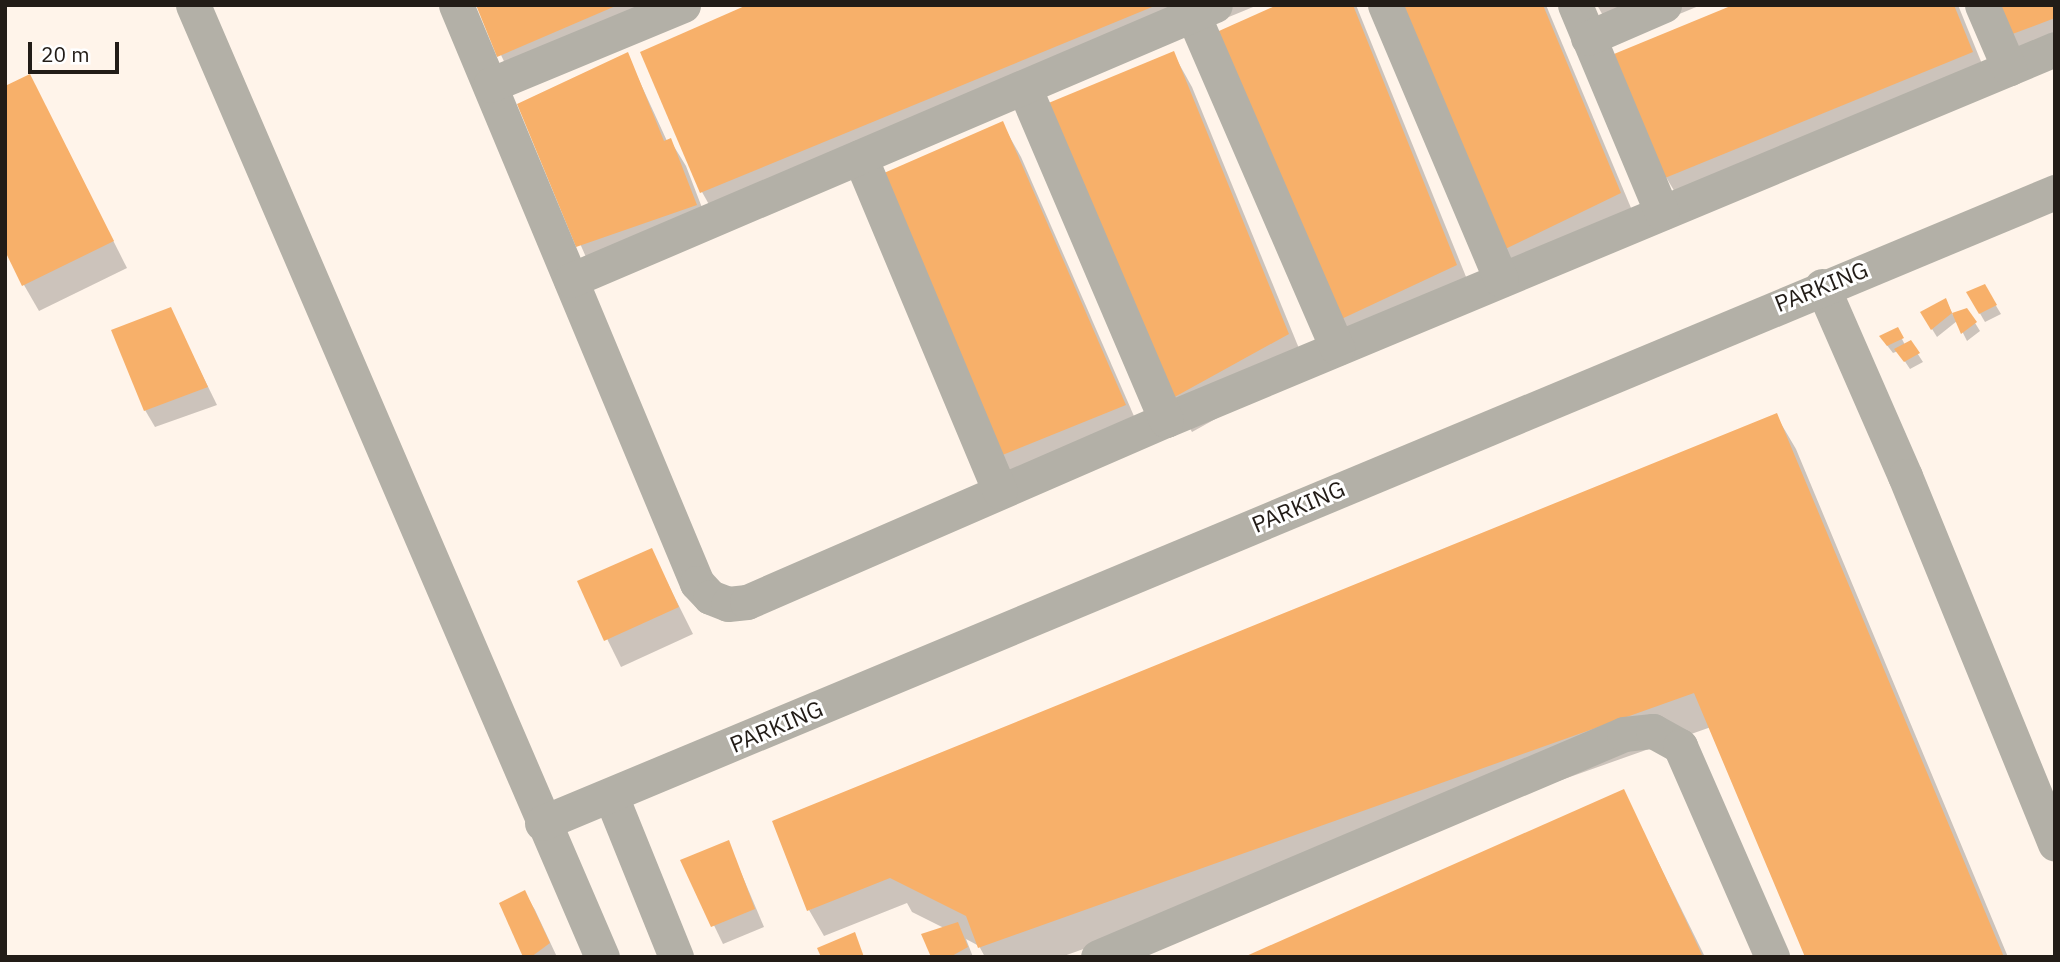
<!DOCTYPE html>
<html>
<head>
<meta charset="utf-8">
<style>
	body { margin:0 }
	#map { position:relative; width:2060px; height:962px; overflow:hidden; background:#fff4ea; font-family:"IBM Plex Sans",sans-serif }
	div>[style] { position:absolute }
	.shadow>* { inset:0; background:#0003 }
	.building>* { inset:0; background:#f7b06a }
	.minor>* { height:35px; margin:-17.5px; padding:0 17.5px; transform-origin:17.5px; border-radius:17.5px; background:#b3b0a7 }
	span { translate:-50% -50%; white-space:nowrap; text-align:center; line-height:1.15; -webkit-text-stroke:6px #fff; paint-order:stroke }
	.street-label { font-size:23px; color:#221c17 }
	.frame { position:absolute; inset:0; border:7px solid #221c17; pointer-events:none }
	.scale { position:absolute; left:28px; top:42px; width:91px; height:32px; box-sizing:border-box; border:4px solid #221c17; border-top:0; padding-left:9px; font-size:21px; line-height:24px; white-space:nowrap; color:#221c17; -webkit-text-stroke:5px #fff; paint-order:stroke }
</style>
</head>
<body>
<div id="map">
	<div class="shadow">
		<div style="clip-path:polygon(477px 5px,692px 5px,514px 82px)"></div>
		<div style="clip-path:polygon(751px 5px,1258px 5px,721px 226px,702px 192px,642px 53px)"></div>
		<div style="clip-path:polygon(1281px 5px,1356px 5px,1475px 299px,1355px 354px,1336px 321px)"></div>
		<div style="clip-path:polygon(1398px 5px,1546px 5px,1639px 227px,1519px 285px)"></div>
		<div style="clip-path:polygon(1597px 5px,1701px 5px,1617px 40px)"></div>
		<div style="clip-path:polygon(1737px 5px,1958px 5px,1991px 86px,1686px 211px,1666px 177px)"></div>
		<div style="clip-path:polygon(1995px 5px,2055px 5px,2055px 59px,2028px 69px)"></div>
		<div style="clip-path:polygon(1173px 53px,1192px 87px,1307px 368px,1192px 432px,1173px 398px)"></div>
		<div style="clip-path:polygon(627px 54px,667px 141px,670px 140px,686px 166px,711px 231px,593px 273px,519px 105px)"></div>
		<div style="clip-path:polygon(30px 76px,127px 268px,39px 311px,24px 285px)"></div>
		<div style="clip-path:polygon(1002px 123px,1021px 157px,1144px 439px,1016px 491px,997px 458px)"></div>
		<div style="clip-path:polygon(1984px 286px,2001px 314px,1985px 322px,1968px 293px)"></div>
		<div style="clip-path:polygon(1946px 300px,1953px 315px,1967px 310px,1980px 331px,1967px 341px,1957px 321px,1937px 337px,1922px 313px)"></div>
		<div style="clip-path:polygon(170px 309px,217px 405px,155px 427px,145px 410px)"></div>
		<div style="clip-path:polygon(1897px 329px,1905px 345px,1910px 342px,1923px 362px,1910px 369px,1898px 351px,1893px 353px,1886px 344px)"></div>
		<div style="clip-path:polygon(1776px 415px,1796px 449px,2008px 957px,1807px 957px,1711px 727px,1061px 957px,985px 957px,979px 946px,966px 939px,973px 957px,933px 957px,944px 928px,912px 912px,907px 903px,824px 936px,809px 910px)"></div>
		<div style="clip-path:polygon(651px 550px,693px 634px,621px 667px,579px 582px)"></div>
		<div style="clip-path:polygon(1623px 791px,1705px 957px,1248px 957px)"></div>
		<div style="clip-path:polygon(728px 842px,764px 927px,723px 944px,683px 861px)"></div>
		<div style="clip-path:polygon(525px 893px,535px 910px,557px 957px,525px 957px)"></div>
	</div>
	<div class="building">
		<div style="clip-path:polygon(476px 5px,618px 5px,497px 57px)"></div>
		<div style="clip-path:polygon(747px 5px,1157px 5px,700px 193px,640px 52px)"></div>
		<div style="clip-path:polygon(1277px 5px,1353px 5px,1457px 265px,1335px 322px,1210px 35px)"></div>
		<div style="clip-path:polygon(1396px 5px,1543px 5px,1621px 193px,1499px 252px)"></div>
		<div style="clip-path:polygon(1733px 5px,1954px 5px,1973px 52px,1665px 178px,1614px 54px)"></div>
		<div style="clip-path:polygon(1994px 5px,2055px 5px,2055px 18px,2007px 36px)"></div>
		<div style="clip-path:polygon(1174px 51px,1289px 334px,1171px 399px,1034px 109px)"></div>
		<div style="clip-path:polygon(628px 52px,664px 141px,671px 138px,697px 205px,576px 247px,517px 104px)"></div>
		<div style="clip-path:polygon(30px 74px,114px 241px,22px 286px,5px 251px,5px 86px)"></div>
		<div style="clip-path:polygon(1003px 121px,1126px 405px,995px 458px,884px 173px)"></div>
		<div style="clip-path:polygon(1985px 284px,1997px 305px,1979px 314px,1966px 292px)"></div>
		<div style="clip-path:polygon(1946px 298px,1952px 313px,1931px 330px,1920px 312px)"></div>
		<div style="clip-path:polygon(171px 307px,208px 387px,144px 411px,111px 330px)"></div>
		<div style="clip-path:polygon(1967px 308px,1977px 322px,1961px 334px,1952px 313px)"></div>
		<div style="clip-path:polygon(1898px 327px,1904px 338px,1887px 346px,1879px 336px)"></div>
		<div style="clip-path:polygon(1911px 340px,1920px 353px,1904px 362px,1894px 349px)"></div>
		<div style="clip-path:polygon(1777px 413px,2004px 957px,1805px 957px,1694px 693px,978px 948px,966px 916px,890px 878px,807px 911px,772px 821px)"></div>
		<div style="clip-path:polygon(652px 548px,679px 607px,604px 641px,577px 581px)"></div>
		<div style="clip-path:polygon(1624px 789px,1703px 957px,1244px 957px)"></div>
		<div style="clip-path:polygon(729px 840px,755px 909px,711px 927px,680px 860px)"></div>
		<div style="clip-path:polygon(525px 890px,550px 943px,531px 957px,523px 957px,499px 903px)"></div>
		<div style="clip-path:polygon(958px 922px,968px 947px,950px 957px,931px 957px,921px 934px)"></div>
		<div style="clip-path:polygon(855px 932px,864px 957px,821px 957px,817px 948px)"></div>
	</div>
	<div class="minor">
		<div style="left:193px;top:5px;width:1036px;rotate:66.75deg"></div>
		<div style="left:456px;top:5px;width:626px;rotate:67.37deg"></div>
		<div style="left:697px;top:583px;width:19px;rotate:47deg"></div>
		<div style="left:710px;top:597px;width:19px;rotate:21deg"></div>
		<div style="left:728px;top:604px;width:19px;rotate:-6deg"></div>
		<div style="left:747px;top:602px;width:457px;rotate:-23.5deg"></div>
		<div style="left:1166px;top:420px;width:963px;rotate:-22.65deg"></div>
		<div style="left:1385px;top:5px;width:298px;rotate:67.1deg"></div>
		<div style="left:1575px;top:5px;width:225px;rotate:67.3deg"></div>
		<div style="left:1982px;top:5px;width:69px;rotate:66.8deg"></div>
		<div style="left:1193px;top:15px;width:363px;rotate:66.6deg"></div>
		<div style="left:1588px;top:38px;width:83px;rotate:-23.5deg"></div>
		<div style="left:490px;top:85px;width:209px;rotate:-22.5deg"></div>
		<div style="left:1024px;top:87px;width:362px;rotate:66.9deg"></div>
		<div style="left:860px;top:157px;width:362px;rotate:67.3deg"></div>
		<div style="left:571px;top:280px;width:700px;rotate:-23.12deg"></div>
		<div style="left:1822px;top:286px;width:207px;rotate:66.4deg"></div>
		<div style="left:1905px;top:476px;width:397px;rotate:67.8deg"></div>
		<div style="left:611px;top:796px;width:174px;rotate:68deg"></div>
		<div style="left:542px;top:823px;width:1639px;rotate:-22.64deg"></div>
		<div style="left:1098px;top:957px;width:571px;rotate:-22.97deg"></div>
		<div style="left:1624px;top:734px;width:29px;rotate:-6deg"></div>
		<div style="left:1653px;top:731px;width:31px;rotate:29deg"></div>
		<div style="left:1680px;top:746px;width:230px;rotate:66.4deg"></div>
	</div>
	<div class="street-label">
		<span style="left:1821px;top:286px;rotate:-22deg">PARKING</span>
		<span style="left:1298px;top:506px;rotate:-23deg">PARKING</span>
		<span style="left:776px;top:726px;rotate:-23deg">PARKING</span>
	</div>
	<div class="frame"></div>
	<div class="scale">20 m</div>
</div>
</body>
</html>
